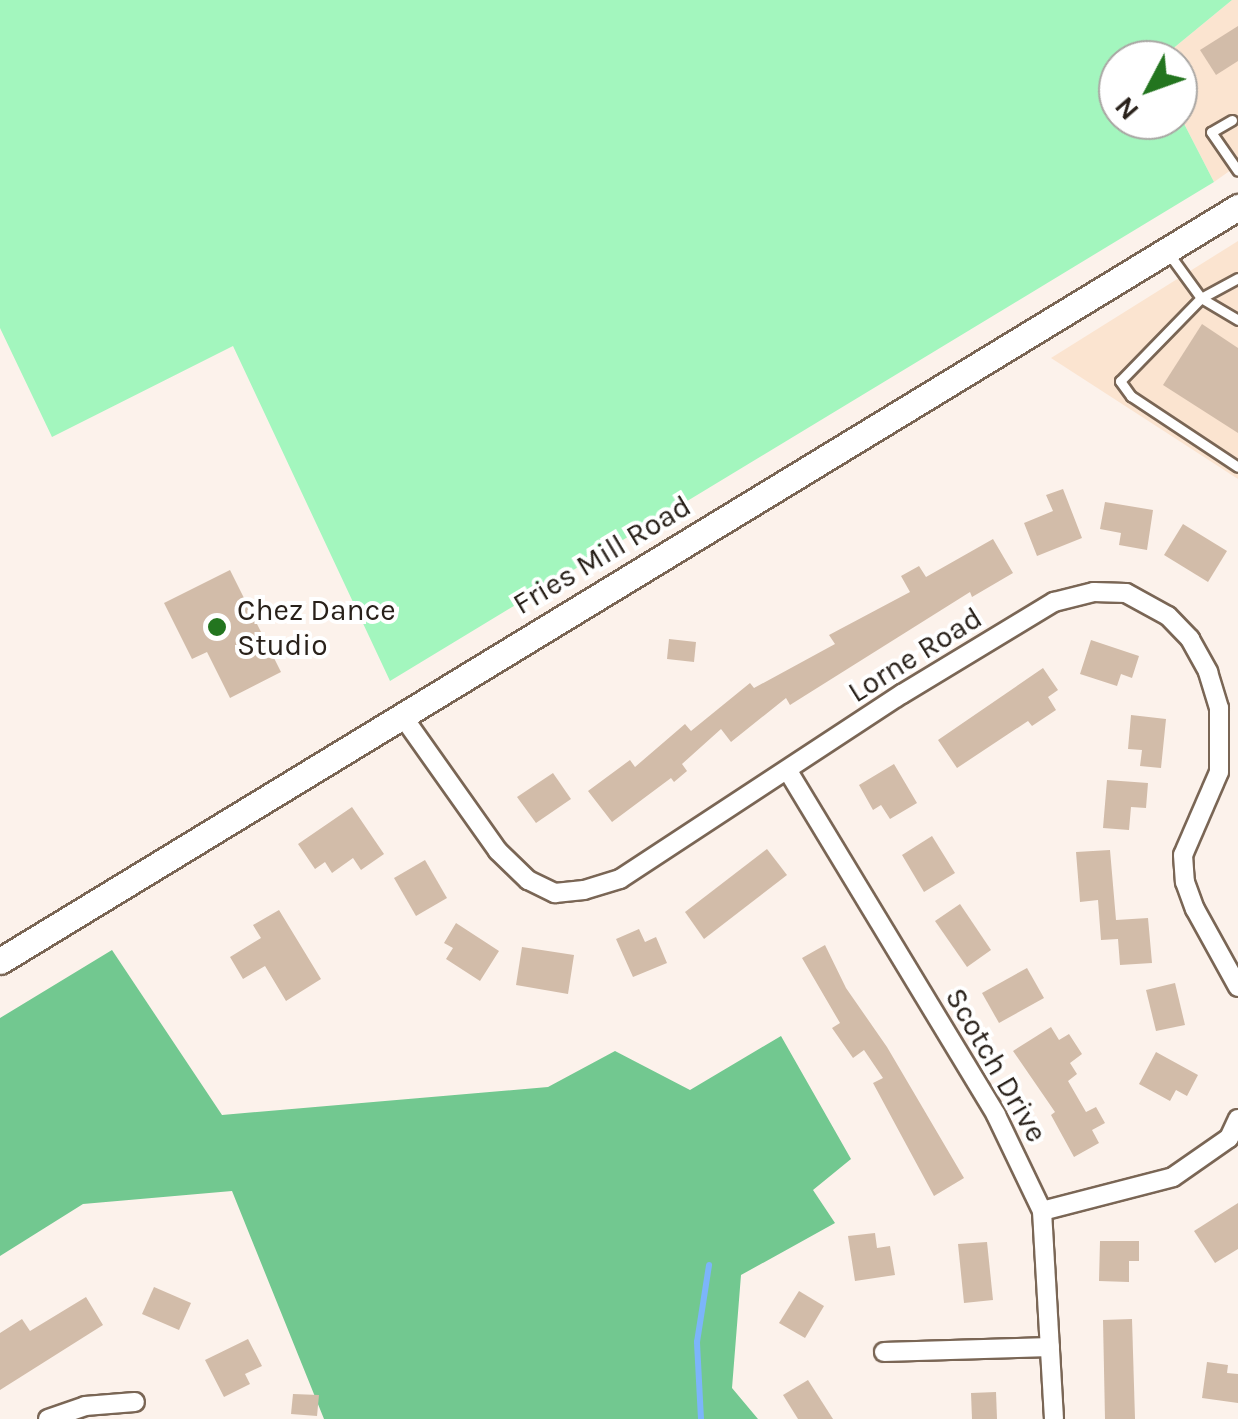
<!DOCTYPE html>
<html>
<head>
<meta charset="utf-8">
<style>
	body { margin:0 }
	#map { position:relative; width:1238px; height:1419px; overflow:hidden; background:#fcf2eb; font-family:Karla,sans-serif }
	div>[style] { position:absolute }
	.built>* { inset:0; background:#fbe4d0 }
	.green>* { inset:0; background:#a3f6be }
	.forest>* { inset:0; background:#72c890 }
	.stream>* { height:6px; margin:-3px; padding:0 3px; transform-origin:3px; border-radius:3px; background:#7cb5fa }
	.building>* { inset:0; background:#d2bca9 }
	.roads { filter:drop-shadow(2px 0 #7a6655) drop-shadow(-2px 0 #7a6655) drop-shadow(0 2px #7a6655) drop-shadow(0 -2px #7a6655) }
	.lane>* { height:9px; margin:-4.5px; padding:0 4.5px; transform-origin:4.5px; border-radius:4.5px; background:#fff }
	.street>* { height:18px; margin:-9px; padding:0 9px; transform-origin:9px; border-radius:9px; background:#fff }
	.secondary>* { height:25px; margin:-12.5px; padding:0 12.5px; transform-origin:12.5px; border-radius:12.5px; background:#fff }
	.dots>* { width:28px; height:28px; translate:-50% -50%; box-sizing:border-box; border:5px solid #fff; border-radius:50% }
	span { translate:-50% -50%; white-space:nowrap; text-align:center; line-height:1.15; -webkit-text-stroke:8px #fff; paint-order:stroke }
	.street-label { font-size:30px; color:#29211a }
	.poi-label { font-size:30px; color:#29211a }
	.left { translate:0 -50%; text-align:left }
	.north { position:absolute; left:1098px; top:40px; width:100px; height:100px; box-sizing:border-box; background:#fff; border:2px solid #a9a6a3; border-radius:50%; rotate:229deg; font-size:28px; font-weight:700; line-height:40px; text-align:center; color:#29211a }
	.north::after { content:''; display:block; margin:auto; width:35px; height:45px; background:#23751f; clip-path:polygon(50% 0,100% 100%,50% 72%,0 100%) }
</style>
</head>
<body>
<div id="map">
	<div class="built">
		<div style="clip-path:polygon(1232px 0,1238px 0,1238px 165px,1214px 182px,1178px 112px,1178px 60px,1159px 60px)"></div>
		<div style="clip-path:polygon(1238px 241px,1238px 479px,1051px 358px)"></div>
	</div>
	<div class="green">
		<div style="clip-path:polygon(0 0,1232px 0,1159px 60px,1118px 60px,1118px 120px,1178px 120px,1178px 112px,1214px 182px,390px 681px,233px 346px,52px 437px,0 328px)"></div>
	</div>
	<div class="forest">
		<div style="clip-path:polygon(112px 950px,222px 1115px,548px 1087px,615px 1051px,690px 1090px,781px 1036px,851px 1159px,813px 1190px,835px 1223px,741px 1275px,732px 1388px,758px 1419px,324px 1419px,232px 1191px,83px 1204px,0 1256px,0 1018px)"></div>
	</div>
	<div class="stream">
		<div style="left:701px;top:1419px;width:77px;rotate:-93deg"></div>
		<div style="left:697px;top:1342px;width:78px;rotate:-81.1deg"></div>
	</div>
	<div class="building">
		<div style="clip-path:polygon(1238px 26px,1238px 61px,1216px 75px,1200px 50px)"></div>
		<div style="clip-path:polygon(1202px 324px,1238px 348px,1238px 433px,1163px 385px)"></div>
		<div style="clip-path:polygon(1063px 489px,1082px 538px,1037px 556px,1024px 523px,1053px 511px,1046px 495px)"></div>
		<div style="clip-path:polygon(1105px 502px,1153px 510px,1147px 550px,1119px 545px,1121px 533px,1100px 529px)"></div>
		<div style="clip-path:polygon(1183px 524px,1227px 551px,1208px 582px,1164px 555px)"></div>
		<div style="clip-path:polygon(993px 539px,1013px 573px,972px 597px,970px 592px,790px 705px,786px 698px,731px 742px,721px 729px,682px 764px,687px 771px,674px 782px,671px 778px,612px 822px,588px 791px,630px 760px,635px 767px,685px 724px,691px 731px,750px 683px,754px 688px,835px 644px,829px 635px,910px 592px,901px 576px,919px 566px,926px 577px)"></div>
		<div style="clip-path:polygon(230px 570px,281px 672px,230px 698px,207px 652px,192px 659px,164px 603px)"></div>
		<div style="clip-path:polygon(669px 639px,696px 642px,694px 662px,667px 659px)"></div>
		<div style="clip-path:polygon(1091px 640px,1139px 656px,1132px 678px,1121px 674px,1117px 686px,1080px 674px)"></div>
		<div style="clip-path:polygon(1043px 668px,1058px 690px,1048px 697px,1056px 710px,1032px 726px,1028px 721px,957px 768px,938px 740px)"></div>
		<div style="clip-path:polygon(1131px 715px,1166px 719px,1161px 768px,1140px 766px,1142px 750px,1128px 749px)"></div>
		<div style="clip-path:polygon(894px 764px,917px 803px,890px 819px,881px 805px,873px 810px,859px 785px)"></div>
		<div style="clip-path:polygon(553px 773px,571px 799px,536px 823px,517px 797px)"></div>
		<div style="clip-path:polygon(1107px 780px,1148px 783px,1146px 808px,1131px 807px,1129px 830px,1103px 828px)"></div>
		<div style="clip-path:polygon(352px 807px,384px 854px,361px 870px,353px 858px,332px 873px,325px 862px,315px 869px,298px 844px)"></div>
		<div style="clip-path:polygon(932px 836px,955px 873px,924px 892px,902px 855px)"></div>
		<div style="clip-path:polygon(767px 849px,787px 875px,704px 939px,685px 912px)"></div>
		<div style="clip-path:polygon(1110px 850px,1116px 920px,1148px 918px,1152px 963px,1120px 965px,1118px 939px,1101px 940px,1098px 900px,1080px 902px,1076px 852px)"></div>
		<div style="clip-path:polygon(425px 860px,447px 898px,416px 916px,394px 878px)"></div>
		<div style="clip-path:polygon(960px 904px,991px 950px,967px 967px,935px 921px)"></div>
		<div style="clip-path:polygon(279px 910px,321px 979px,286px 1001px,265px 966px,243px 979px,230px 957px,261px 938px,253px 925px)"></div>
		<div style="clip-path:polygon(456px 923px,499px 951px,480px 981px,446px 959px,453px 948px,444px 943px)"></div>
		<div style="clip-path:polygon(639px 929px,645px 942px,656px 937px,667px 963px,633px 977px,616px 939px)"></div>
		<div style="clip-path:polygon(825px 945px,846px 988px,887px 1047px,964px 1178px,934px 1196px,873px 1083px,883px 1078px,864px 1050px,853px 1058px,832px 1028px,840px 1023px,802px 958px)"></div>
		<div style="clip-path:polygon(522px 947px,574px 955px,568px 994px,516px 985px)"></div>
		<div style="clip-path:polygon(1027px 968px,1044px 998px,999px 1023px,982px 993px)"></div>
		<div style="clip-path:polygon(1175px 983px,1185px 1025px,1156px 1031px,1146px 990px)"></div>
		<div style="clip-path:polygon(1051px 1027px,1059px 1040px,1069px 1034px,1082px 1054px,1070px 1063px,1077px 1074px,1068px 1081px,1086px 1112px,1096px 1107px,1105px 1123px,1092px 1130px,1099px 1143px,1074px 1157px,1051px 1115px,1055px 1112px,1013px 1051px)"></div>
		<div style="clip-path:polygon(1156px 1052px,1198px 1075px,1187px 1096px,1176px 1090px,1170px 1101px,1139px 1084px)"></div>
		<div style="clip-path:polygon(1238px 1203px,1238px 1249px,1215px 1263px,1194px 1231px)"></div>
		<div style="clip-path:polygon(875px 1233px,877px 1248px,890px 1246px,895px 1275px,855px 1281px,848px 1236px)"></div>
		<div style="clip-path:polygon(1100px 1241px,1139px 1241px,1139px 1261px,1129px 1261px,1129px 1282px,1099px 1281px)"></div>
		<div style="clip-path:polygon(987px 1242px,993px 1300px,964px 1303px,958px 1244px)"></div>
		<div style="clip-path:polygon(154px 1287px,191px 1303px,179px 1330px,142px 1314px)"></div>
		<div style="clip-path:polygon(799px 1291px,824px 1306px,805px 1338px,779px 1323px)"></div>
		<div style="clip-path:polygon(86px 1297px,103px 1325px,0 1390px,0 1333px,22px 1319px,30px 1331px)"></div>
		<div style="clip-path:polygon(1132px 1319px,1135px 1419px,1105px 1419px,1103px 1320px)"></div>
		<div style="clip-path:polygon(248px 1339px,262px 1366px,245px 1374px,250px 1384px,224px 1397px,205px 1360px)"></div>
		<div style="clip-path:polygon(1207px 1362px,1228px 1365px,1227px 1373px,1238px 1374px,1238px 1403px,1202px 1398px)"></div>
		<div style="clip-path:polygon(808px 1380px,833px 1419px,798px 1419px,783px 1395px)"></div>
		<div style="clip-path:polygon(996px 1392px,997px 1419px,972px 1419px,971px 1393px)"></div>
		<div style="clip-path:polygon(293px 1394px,319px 1395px,317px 1416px,291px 1414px)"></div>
	</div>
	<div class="roads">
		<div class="lane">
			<div style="left:1232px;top:120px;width:24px;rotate:150deg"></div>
			<div style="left:1211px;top:132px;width:47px;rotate:55.3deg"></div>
			<div style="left:1169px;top:254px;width:54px;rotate:54deg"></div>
			<div style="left:1201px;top:298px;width:116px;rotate:134.3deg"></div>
			<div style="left:1120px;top:381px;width:19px;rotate:54deg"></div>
			<div style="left:1131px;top:396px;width:128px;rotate:33.6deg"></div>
			<div style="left:1238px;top:278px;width:42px;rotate:151.6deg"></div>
			<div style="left:1201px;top:298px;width:43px;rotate:30.7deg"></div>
		</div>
		<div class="street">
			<div style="left:401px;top:714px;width:168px;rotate:54.7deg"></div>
			<div style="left:498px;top:851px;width:42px;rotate:44deg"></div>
			<div style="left:528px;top:880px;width:30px;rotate:26deg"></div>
			<div style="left:555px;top:893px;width:29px;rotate:-6deg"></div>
			<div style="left:584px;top:890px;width:38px;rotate:-17deg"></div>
			<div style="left:620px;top:879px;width:337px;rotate:-33.3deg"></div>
			<div style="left:902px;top:694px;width:178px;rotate:-31.2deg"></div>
			<div style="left:1054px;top:602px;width:41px;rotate:-14deg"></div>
			<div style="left:1094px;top:592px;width:32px;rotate:2deg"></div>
			<div style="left:1126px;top:593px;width:48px;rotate:28.7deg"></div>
			<div style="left:1168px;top:616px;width:32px;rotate:46deg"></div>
			<div style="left:1190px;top:639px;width:38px;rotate:61deg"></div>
			<div style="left:1208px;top:672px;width:38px;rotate:73deg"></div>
			<div style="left:1219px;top:708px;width:64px;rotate:90deg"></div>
			<div style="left:1219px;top:772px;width:90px;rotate:113.4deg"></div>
			<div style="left:1183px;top:855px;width:27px;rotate:86deg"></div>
			<div style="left:1185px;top:882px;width:29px;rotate:70deg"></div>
			<div style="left:1195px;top:909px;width:89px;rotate:61.1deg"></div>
			<div style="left:788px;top:771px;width:402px;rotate:58.8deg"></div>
			<div style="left:996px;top:1115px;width:106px;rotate:64.4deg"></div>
			<div style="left:1042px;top:1211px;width:208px;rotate:86.7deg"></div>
			<div style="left:1042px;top:1211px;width:135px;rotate:-14.5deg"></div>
			<div style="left:1173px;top:1177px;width:68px;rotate:-34.9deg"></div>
			<div style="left:1229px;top:1138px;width:21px;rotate:-65deg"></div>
			<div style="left:884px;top:1352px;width:166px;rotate:-1.7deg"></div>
			<div style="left:48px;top:1419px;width:39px;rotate:-19deg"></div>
			<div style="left:85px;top:1406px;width:50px;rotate:-4.6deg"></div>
		</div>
		<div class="secondary">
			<div style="left:0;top:961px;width:1450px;rotate:-31.34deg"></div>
		</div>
	</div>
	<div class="dots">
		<div style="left:217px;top:627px;background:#23751f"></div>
	</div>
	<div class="street-label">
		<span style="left:602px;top:555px;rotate:-31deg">Fries Mill Road</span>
		<span style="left:915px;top:655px;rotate:-32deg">Lorne Road</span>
		<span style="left:996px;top:1065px;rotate:60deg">Scotch Drive</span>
	</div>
	<div class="poi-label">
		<span class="left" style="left:237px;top:627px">Chez Dance<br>Studio</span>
	</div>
	<div class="north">N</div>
</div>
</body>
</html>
